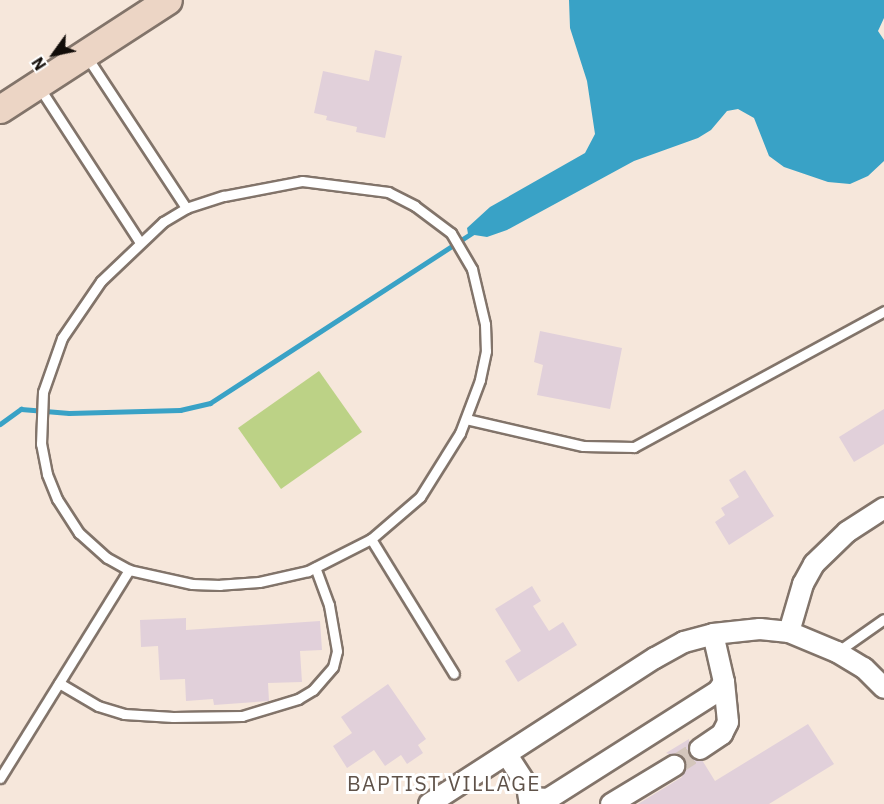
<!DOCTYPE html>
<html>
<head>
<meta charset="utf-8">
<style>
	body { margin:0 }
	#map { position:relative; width:884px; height:804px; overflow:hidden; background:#f6e7db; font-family:"IBM Plex Sans",sans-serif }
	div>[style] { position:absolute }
	.green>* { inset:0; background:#bcd286 }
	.water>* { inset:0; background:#39a2c6 }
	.stream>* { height:5px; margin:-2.5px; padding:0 2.5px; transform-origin:2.5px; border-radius:2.5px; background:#39a2c6 }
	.building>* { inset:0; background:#e1d0da }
	.street-tunnel>* { height:20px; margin-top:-10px; transform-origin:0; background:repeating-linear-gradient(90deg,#d4c6bc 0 20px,transparent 0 30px) }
	.roads { filter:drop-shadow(2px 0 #82746a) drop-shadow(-2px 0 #82746a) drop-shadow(0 2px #82746a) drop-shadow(0 -2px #82746a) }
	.lane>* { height:9px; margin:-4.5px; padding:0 4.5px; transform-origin:4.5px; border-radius:4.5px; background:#fff }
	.street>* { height:20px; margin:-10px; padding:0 10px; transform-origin:10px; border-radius:10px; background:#fff }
	.secondary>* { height:27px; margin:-13.5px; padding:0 13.5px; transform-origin:13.5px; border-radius:13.5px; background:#ecd5c5 }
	span { translate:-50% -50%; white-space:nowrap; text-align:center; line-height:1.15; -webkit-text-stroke:6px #fff; paint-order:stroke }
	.neighbourhood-label { font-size:21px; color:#5f5249; letter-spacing:1.5px }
	.north { position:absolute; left:24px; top:24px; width:60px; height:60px; -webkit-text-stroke:4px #fff; paint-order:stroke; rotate:237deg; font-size:16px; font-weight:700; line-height:24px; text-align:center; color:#120d09 }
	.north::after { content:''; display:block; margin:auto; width:21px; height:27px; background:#120d09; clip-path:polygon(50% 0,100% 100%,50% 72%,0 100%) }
</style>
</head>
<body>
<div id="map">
	<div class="green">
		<div style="clip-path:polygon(319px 371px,362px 432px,281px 489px,238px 428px)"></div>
	</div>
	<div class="water">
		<div style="clip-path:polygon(569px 0,884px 0,884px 18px,878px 31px,884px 40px,884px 161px,868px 176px,850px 184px,828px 182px,784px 167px,769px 156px,754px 118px,738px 109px,727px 111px,711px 130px,698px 138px,634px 161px,507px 230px,487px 237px,468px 234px,467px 228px,490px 207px,585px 153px,595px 134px,587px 81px,570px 28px)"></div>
	</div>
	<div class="stream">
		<div style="left:0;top:424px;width:26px;rotate:-36deg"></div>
		<div style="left:21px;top:409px;width:48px;rotate:4.8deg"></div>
		<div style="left:69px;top:413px;width:111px;rotate:-1.5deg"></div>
		<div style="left:180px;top:410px;width:31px;rotate:-13deg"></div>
		<div style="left:210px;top:403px;width:314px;rotate:-33deg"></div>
	</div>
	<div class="building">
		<div style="clip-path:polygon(375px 50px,402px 56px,385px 138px,356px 132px,357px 127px,326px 120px,327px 116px,314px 113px,323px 71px,369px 81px)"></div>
		<div style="clip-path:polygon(540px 331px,622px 348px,610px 409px,537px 395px,543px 365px,534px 362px)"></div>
		<div style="clip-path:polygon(884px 409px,884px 444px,854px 462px,839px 437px)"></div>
		<div style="clip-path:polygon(745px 470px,774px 516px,729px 545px,715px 522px,725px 515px,721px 508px,739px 497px,729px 480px)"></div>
		<div style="clip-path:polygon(532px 586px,541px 601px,533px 606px,549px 631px,563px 622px,577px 645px,518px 682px,505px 661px,521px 651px,495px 609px)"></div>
		<div style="clip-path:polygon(186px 618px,186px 630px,320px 621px,322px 650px,300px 651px,302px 682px,268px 683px,269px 701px,214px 705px,213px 699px,186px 701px,185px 679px,160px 680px,158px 646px,141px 647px,140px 620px)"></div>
		<div style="clip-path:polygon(388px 684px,426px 739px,418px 745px,423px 753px,407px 764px,401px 755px,385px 766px,374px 750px,347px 768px,333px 746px,352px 733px,341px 717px)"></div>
		<div style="clip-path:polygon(808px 724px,834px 764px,769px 804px,638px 804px,682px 777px,684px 759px,666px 753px,689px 739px,690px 755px,702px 760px,715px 781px)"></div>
	</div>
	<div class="street-tunnel">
		<div style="left:674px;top:766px;width:31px;rotate:-33deg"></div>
	</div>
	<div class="roads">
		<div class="lane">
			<div style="left:87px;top:57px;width:181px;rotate:56.7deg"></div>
			<div style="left:39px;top:87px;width:184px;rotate:57deg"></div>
			<div style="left:302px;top:181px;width:87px;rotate:7.3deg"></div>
			<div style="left:388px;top:192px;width:30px;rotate:27deg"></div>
			<div style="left:415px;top:206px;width:45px;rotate:36.9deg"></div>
			<div style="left:451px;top:233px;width:42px;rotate:59.7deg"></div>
			<div style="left:472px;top:269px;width:57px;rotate:76.7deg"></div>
			<div style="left:485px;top:324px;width:27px;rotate:88deg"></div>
			<div style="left:486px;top:351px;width:30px;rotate:102deg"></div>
			<div style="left:480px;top:380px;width:57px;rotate:110.7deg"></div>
			<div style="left:460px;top:433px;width:75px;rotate:122deg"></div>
			<div style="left:420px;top:497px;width:65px;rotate:139.4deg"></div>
			<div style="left:371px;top:539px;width:71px;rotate:153.1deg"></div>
			<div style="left:308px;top:571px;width:50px;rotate:167.3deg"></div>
			<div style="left:259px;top:582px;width:39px;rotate:176deg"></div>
			<div style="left:220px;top:585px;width:28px;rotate:-178deg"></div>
			<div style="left:192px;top:584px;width:65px;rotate:-167.5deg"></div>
			<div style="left:129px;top:570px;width:25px;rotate:-151deg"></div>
			<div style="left:107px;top:558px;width:38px;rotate:-138deg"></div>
			<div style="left:79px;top:533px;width:40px;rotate:-122.9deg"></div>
			<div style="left:57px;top:499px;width:27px;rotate:-112deg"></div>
			<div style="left:47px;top:474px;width:31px;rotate:-101deg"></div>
			<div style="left:41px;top:444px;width:52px;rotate:-87.8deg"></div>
			<div style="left:43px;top:392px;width:57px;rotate:-70.6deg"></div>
			<div style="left:62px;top:338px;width:69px;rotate:-55.6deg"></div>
			<div style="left:101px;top:281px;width:86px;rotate:-43.6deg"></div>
			<div style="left:163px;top:222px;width:27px;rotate:-31deg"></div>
			<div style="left:186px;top:208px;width:40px;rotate:-18deg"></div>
			<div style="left:224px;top:196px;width:79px;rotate:-10.9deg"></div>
			<div style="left:466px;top:419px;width:120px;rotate:13deg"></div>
			<div style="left:583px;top:446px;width:51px;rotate:1.1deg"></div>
			<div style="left:634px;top:447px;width:285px;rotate:-28.5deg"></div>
			<div style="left:371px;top:539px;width:158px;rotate:58.4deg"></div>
			<div style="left:837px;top:652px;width:57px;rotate:-35.1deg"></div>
			<div style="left:59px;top:683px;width:45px;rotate:30.5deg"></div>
			<div style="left:98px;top:706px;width:27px;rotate:17deg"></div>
			<div style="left:124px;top:714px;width:49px;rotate:3.5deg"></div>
			<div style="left:173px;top:717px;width:69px;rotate:-0.8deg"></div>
			<div style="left:242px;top:716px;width:59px;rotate:-16.9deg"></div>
			<div style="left:298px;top:699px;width:17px;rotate:-31deg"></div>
			<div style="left:313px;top:690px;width:30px;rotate:-49deg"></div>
			<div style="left:333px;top:667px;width:16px;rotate:-76deg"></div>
			<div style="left:337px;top:651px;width:47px;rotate:-99.9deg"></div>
			<div style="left:329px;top:605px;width:40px;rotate:-110.2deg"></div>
			<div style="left:0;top:778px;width:245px;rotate:-58.2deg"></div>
		</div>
		<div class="street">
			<div style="left:789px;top:632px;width:50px;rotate:-73.7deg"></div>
			<div style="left:803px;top:584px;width:23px;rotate:-61deg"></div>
			<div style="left:814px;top:564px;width:46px;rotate:-44.1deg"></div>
			<div style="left:847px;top:532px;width:44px;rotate:-33deg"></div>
			<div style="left:700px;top:749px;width:27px;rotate:-34deg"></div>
			<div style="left:722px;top:734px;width:13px;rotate:-63deg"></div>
			<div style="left:728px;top:722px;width:40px;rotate:-95.7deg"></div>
			<div style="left:507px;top:755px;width:37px;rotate:57deg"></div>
			<div style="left:527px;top:786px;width:18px;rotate:81deg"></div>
			<div style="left:429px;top:804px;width:269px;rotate:-32.9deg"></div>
			<div style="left:655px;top:658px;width:33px;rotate:-29deg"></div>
			<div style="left:684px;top:642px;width:30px;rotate:-15deg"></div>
			<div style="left:713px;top:634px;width:47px;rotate:-6.1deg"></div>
			<div style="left:760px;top:629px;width:29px;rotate:6deg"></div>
			<div style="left:789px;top:632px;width:52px;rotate:22.6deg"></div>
			<div style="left:837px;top:652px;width:31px;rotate:31deg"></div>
			<div style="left:864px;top:668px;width:28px;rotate:45deg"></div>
			<div style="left:532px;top:804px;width:6px;rotate:-99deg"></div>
			<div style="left:531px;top:798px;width:17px;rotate:3deg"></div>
			<div style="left:548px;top:799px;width:201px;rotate:-32.4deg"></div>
			<div style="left:718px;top:691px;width:11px;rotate:-56deg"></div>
			<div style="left:724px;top:682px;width:49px;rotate:-102.9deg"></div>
			<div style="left:611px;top:804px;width:74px;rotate:-31.1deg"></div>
		</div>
		<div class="secondary">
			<div style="left:0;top:109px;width:200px;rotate:-33deg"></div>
		</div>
	</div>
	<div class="neighbourhood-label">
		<span style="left:444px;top:783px">BAPTIST VILLAGE</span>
	</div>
	<div class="north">N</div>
</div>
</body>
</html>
